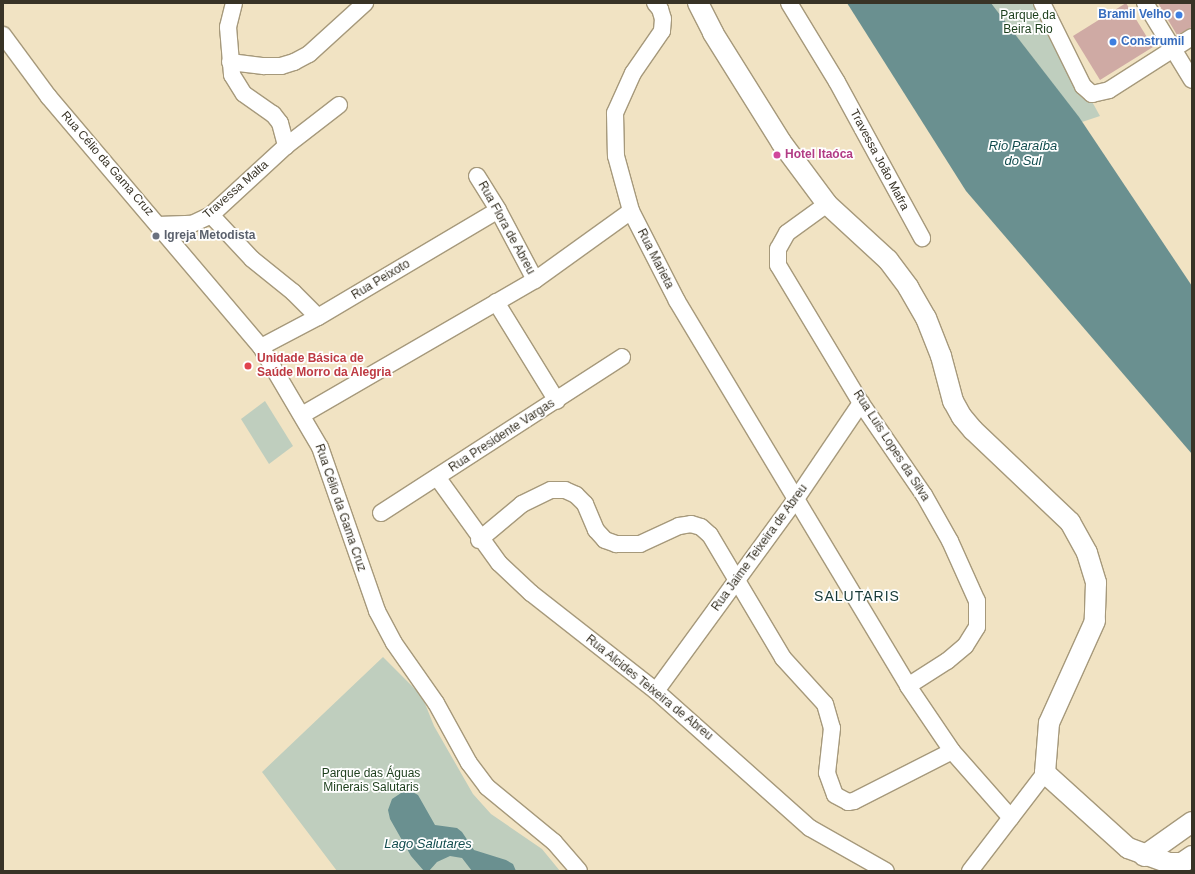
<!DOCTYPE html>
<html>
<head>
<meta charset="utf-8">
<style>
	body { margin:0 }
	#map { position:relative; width:1195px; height:874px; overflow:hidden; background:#f1e3c3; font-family:Helvetica,sans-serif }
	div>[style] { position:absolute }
	.green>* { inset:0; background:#bfcebe }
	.water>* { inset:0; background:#6a9090 }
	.building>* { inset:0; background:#cfaaa4 }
	.roads { filter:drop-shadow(1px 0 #a6997b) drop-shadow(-1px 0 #a6997b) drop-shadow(0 1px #a6997b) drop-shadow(0 -1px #a6997b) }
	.minor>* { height:16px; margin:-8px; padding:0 8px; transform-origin:8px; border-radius:8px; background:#fff }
	.major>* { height:20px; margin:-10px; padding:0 10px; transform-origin:10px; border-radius:10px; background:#fff }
	.dots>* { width:11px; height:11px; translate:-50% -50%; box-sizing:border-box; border:2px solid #fff; border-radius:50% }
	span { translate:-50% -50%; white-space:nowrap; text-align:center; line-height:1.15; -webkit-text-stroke:3.5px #fff; paint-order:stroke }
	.shop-label { font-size:12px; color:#366cbe; font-weight:700 }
	.right { translate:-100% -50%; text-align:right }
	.left { translate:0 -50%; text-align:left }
	.park-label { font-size:12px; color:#1c3e1b }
	.hotel-label { font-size:12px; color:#b23c85; font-weight:700 }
	.street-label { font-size:12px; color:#383326 }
	.worship-label { font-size:12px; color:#5b616d; font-weight:700 }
	.health-label { font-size:12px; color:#be3a42; font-weight:700 }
	.water-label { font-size:13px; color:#134d4f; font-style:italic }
	.quarter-label { font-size:14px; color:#163937; letter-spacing:1px }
	.frame { position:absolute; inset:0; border:4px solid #383326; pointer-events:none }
</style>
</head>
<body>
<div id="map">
	<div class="green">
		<div style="clip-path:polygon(991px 3px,1037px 3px,1100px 116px,1082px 122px)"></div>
		<div style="clip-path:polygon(265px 401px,293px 446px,269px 464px,241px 419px)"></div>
		<div style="clip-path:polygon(383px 657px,422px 696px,434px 726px,473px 794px,491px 814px,542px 849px,560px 871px,337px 871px,262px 772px)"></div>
	</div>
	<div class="water">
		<div style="clip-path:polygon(847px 3px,991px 3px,1079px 117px,1192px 286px,1192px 454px,966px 191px)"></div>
		<div style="clip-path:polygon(407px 789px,418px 795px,435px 825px,457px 828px,462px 832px,474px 850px,506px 860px,513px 864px,516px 871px,472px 871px,462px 858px,450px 856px,437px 862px,429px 871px,424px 871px,411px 856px,390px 819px,388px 810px,392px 799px)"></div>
	</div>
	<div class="building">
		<div style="clip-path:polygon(1126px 3px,1153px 47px,1100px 80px,1073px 36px)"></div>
		<div style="clip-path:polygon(1158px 3px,1192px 3px,1192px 27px,1177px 35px)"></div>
	</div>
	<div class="roads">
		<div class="minor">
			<div style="left:234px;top:3px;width:25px;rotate:104deg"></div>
			<div style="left:228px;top:27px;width:48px;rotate:85.2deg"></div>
			<div style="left:232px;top:75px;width:22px;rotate:58deg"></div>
			<div style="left:244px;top:94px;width:35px;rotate:35deg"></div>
			<div style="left:273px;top:114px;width:11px;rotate:52deg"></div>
			<div style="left:280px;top:123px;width:24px;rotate:75deg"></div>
			<div style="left:655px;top:3px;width:8px;rotate:50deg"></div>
			<div style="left:660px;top:9px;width:10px;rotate:73deg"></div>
			<div style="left:663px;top:19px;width:12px;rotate:95deg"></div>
			<div style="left:662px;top:31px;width:51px;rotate:124.6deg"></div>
			<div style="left:633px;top:73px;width:44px;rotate:114.2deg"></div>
			<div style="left:615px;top:113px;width:43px;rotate:88.7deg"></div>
			<div style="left:616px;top:156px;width:57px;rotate:74.7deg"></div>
			<div style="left:631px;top:211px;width:101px;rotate:62.9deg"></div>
			<div style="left:677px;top:301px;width:449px;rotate:59deg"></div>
			<div style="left:908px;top:686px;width:78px;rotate:55.9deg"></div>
			<div style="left:952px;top:751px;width:89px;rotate:48.6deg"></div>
			<div style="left:789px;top:3px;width:92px;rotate:58.7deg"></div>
			<div style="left:837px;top:82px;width:178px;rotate:61.4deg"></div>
			<div style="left:1042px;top:3px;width:93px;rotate:63.7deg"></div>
			<div style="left:1083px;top:86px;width:12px;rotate:42deg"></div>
			<div style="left:1092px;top:94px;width:17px;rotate:-13deg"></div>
			<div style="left:1109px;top:90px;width:98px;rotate:-32.6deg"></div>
			<div style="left:1145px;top:3px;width:90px;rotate:58.6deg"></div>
			<div style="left:3px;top:35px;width:76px;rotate:53.6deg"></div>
			<div style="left:48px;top:96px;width:329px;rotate:49.7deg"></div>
			<div style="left:261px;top:347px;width:116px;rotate:59.5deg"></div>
			<div style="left:320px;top:447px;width:174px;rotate:70.8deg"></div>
			<div style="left:377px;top:611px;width:36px;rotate:62deg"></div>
			<div style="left:394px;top:643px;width:73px;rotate:55deg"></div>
			<div style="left:436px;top:703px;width:68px;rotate:61.2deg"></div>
			<div style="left:469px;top:763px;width:30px;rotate:53deg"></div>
			<div style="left:487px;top:787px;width:87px;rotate:39.4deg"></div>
			<div style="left:554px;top:842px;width:38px;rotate:49deg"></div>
			<div style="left:230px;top:62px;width:34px;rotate:7deg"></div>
			<div style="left:264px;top:66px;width:17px"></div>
			<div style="left:281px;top:66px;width:14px;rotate:-17deg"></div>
			<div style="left:294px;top:62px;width:17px;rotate:-28deg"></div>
			<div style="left:309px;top:54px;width:76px;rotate:-42.3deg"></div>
			<div style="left:477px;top:176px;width:40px;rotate:58deg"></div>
			<div style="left:498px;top:210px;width:79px;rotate:62.1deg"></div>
			<div style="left:827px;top:204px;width:49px;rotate:144.1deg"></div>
			<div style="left:787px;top:233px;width:18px;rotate:119deg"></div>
			<div style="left:778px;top:249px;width:16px;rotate:90deg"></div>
			<div style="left:778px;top:265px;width:161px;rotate:59deg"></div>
			<div style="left:861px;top:403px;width:112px;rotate:55.6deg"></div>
			<div style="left:924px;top:495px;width:53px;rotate:60.5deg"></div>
			<div style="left:950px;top:541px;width:66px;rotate:65.8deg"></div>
			<div style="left:977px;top:601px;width:26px;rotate:90deg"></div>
			<div style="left:977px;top:627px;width:22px;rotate:122deg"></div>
			<div style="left:965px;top:646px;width:23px;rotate:140deg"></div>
			<div style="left:947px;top:661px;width:46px;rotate:147.3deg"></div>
			<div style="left:211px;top:215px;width:60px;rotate:47deg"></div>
			<div style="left:252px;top:259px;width:53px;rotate:38.8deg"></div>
			<div style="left:293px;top:292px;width:35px;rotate:45deg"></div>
			<div style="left:158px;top:225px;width:34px;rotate:-2deg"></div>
			<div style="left:192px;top:224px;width:21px;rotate:-25deg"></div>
			<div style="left:211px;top:215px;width:102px;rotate:-42.6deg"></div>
			<div style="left:286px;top:146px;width:67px;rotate:-37.7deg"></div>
			<div style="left:496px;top:302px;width:116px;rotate:58.4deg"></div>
			<div style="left:261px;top:347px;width:64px;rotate:-27.8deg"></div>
			<div style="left:318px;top:317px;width:209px;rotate:-30.7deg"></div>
			<div style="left:302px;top:415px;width:269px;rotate:-30.1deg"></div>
			<div style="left:535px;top:280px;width:118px;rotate:-35.7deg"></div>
			<div style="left:437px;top:477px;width:106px;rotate:54.2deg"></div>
			<div style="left:499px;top:563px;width:44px;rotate:43.2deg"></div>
			<div style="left:531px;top:593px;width:159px;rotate:38.1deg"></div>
			<div style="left:656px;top:691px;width:206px;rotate:41.7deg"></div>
			<div style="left:810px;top:828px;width:87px;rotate:29.5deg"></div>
			<div style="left:381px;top:513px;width:287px;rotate:-32.9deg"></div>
			<div style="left:479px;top:540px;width:56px;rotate:-39.9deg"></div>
			<div style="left:522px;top:504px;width:32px;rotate:-26deg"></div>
			<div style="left:551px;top:490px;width:14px"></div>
			<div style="left:565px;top:490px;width:12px;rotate:24deg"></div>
			<div style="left:576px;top:495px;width:13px;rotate:45deg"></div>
			<div style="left:585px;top:504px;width:28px;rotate:67deg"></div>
			<div style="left:596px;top:530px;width:13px;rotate:48deg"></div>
			<div style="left:605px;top:540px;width:12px;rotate:20deg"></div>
			<div style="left:616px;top:544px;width:24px"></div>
			<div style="left:640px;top:544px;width:43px;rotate:-24.8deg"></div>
			<div style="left:679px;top:526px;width:12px;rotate:-9deg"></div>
			<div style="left:691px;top:524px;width:10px;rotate:17deg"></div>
			<div style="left:701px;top:527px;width:12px;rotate:42deg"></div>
			<div style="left:710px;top:535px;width:143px;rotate:59.3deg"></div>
			<div style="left:783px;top:658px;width:62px;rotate:47.6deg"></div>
			<div style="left:825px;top:704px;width:25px;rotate:74deg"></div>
			<div style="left:832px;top:728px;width:45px;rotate:96.3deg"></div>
			<div style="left:827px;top:773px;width:23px;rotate:70deg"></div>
			<div style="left:835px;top:795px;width:15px;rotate:28deg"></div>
			<div style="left:848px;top:802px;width:6px;rotate:-9deg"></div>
			<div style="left:854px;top:801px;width:110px;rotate:-27deg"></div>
			<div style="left:656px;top:691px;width:238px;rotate:-53.9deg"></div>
			<div style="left:796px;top:499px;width:116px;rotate:-55.9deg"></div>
			<div style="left:970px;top:871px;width:123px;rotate:-52.6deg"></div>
		</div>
		<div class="major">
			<div style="left:698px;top:3px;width:34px;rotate:63deg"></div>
			<div style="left:713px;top:33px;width:128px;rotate:58deg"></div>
			<div style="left:781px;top:142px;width:77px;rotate:53.4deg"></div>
			<div style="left:827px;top:204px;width:83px;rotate:42.6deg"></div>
			<div style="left:888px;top:260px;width:34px;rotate:53deg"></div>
			<div style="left:908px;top:287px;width:36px;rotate:60deg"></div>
			<div style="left:926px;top:318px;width:41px;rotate:68.5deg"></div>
			<div style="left:941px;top:356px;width:47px;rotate:75.1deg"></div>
			<div style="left:953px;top:401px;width:18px;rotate:61deg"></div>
			<div style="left:962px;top:417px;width:17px;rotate:50deg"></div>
			<div style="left:973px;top:430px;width:134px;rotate:43.5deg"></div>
			<div style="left:1070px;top:522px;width:35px;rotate:61deg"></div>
			<div style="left:1087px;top:553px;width:31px;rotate:73deg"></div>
			<div style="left:1096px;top:583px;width:38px;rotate:92deg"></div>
			<div style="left:1095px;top:621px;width:112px;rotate:114.3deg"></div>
			<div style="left:1049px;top:723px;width:50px;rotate:94.6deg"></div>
			<div style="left:1045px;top:773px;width:112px;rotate:42.1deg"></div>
			<div style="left:1128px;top:848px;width:44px;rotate:20.1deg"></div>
			<div style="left:1169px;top:863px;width:13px"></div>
			<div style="left:1182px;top:863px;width:12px;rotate:-35deg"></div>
			<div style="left:1144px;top:856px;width:59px;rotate:-35.3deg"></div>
		</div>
	</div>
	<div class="dots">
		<div style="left:1179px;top:15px;background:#3f7fe0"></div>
		<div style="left:1113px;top:42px;background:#3f7fe0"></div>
		<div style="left:777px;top:155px;background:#d1479c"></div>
		<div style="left:156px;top:236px;background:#6b7280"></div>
		<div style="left:248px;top:366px;background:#e0444e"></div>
	</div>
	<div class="shop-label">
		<span class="right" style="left:1171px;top:15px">Bramil Velho</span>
		<span class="left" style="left:1121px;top:42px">Construmil</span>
	</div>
	<div class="park-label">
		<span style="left:1028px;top:23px">Parque da<br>Beira Rio</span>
		<span style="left:371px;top:781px">Parque das Águas<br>Minerais Salutaris</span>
	</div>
	<div class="hotel-label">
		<span class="left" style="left:785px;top:155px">Hotel Itaóca</span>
	</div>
	<div class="street-label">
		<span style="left:879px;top:160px;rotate:62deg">Travessa João Mafra</span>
		<span style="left:107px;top:164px;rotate:49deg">Rua Célio da Gama Cruz</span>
		<span style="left:236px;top:190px;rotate:-41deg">Travessa Malta</span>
		<span style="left:506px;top:228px;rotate:61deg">Rua Flora de Abreu</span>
		<span style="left:655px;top:259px;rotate:63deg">Rua Marieta</span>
		<span style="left:381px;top:280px;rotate:-31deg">Rua Peixoto</span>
		<span style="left:502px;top:436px;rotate:-33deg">Rua Presidente Vargas</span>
		<span style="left:891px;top:446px;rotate:57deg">Rua Luis Lopes da Silva</span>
		<span style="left:340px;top:508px;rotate:71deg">Rua Célio da Gama Cruz</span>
		<span style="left:760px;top:548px;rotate:-54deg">Rua Jaime Teixeira de Abreu</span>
		<span style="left:649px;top:688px;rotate:39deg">Rua Alcides Teixeira de Abreu</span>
	</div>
	<div class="worship-label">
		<span class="left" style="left:164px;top:236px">Igreja Metodista</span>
	</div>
	<div class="health-label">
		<span class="left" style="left:257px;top:366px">Unidade Básica de<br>Saúde Morro da Alegria</span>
	</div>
	<div class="water-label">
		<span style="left:1023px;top:154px">Rio Paraíba<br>do Sul</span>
		<span style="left:428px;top:844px">Lago Salutares</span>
	</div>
	<div class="quarter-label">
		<span style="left:857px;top:596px">SALUTARIS</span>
	</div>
	<div class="frame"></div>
</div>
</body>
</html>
